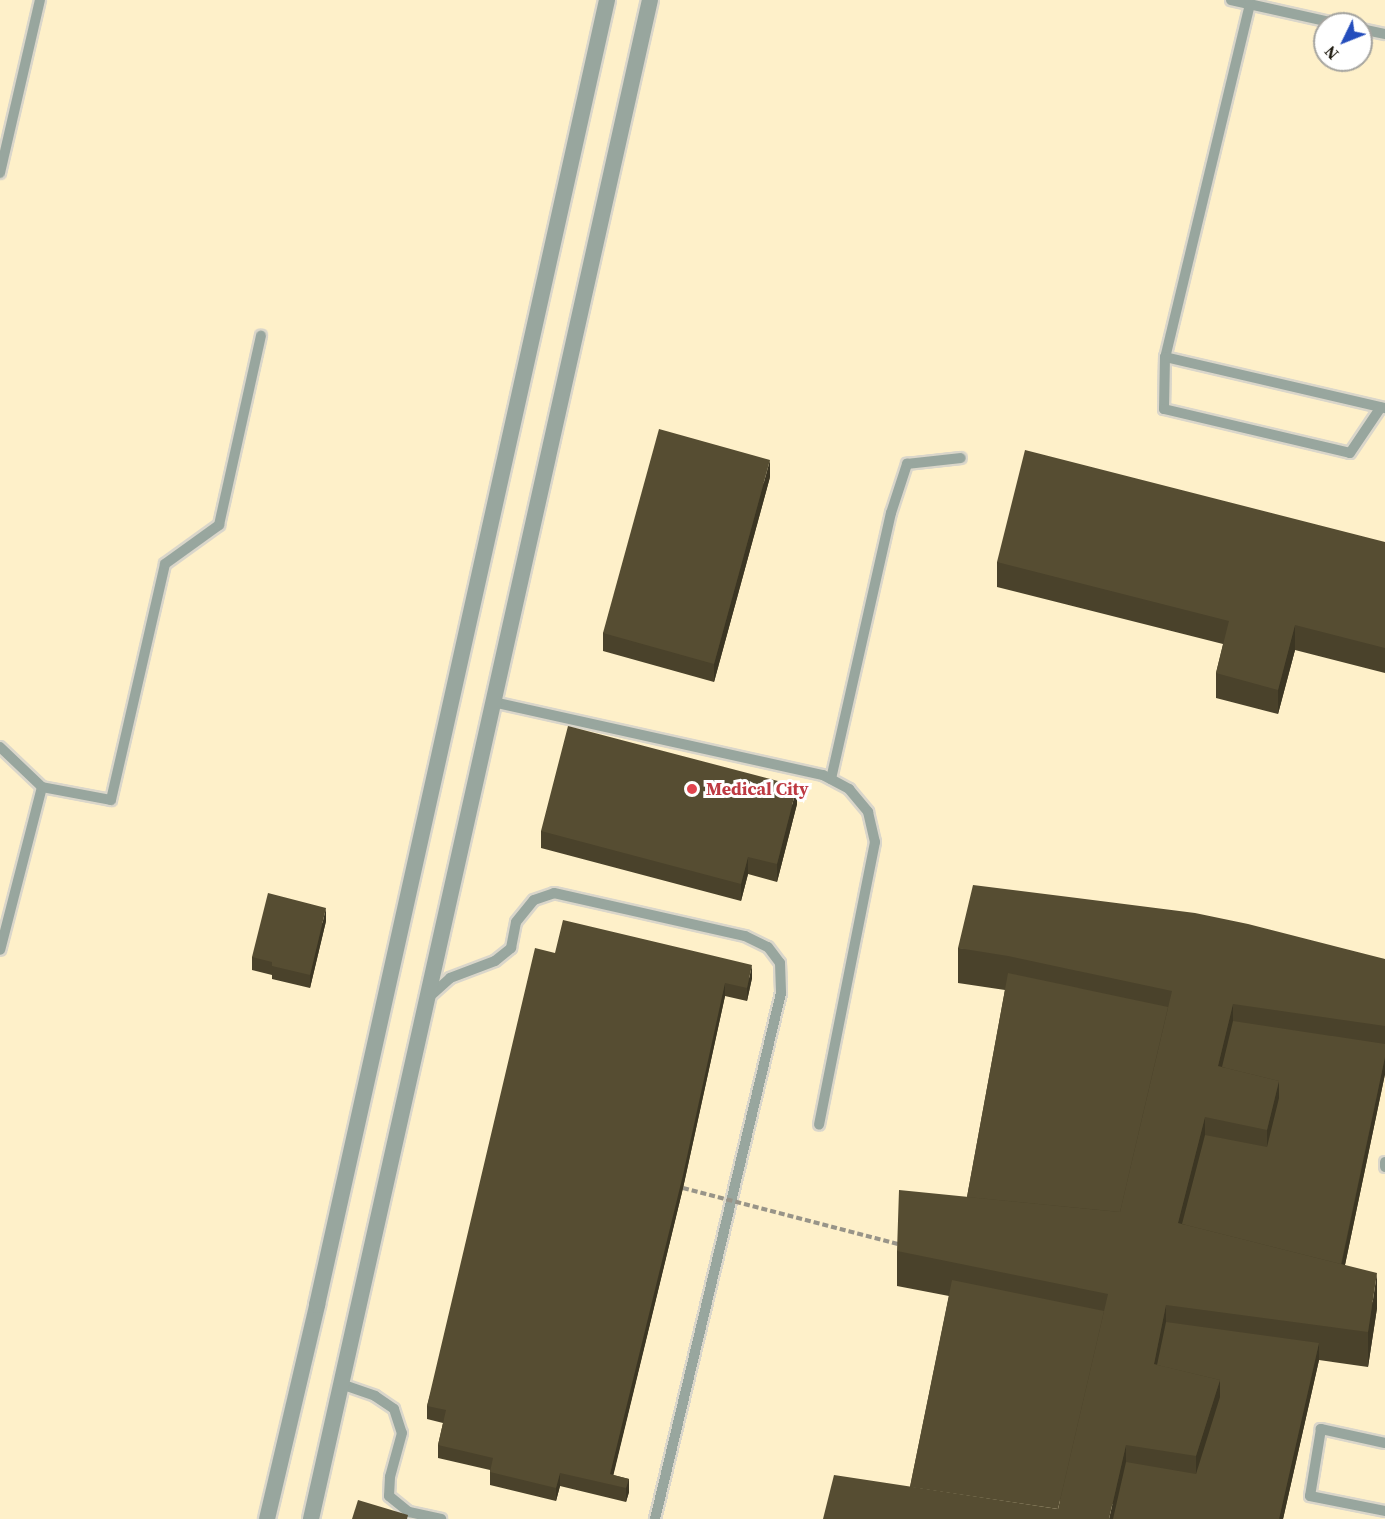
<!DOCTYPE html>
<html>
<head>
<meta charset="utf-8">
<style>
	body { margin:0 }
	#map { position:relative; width:1385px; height:1519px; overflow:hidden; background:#fefaed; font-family:"Source Serif 4",serif }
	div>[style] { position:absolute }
	.built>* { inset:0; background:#fef0c9 }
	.roads { filter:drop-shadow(2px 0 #dad6ca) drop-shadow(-2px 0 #dad6ca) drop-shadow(0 2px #dad6ca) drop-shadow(0 -2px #dad6ca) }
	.service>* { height:10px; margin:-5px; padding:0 5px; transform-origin:5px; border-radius:5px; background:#98a69e }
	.tertiary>* { height:16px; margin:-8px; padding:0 8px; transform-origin:8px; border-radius:8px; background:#98a69e }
	.path-bridge>* { height:4px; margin-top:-2px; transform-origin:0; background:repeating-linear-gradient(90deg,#989488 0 6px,transparent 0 9px) }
	.wall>* { inset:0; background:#4a422b }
	.shaded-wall>* { inset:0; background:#3c3623 }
	.building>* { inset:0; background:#564d32 }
	.dots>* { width:16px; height:16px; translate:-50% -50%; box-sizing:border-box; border:3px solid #fff; border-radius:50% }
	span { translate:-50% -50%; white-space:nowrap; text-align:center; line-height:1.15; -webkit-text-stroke:6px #fff; paint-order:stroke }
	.health-label { font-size:18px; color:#be3a42; font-weight:700 }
	.left { translate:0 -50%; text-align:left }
	.north { position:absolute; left:1313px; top:12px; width:60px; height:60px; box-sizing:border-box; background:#fff; border:2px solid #a5a49f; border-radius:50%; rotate:227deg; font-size:16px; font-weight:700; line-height:24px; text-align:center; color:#1f1b10 }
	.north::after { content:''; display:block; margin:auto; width:21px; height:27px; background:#244dbc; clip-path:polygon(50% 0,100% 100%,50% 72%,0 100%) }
</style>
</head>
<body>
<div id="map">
	<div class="built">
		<div style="clip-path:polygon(evenodd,0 0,1385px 0,1385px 1519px,0 1519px,0 0,1325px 24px,1361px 24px,1361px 60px,1325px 60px,1325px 24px)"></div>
	</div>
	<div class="roads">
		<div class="service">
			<div style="left:1231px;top:0;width:111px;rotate:12.5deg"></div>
			<div style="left:1250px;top:4px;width:363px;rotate:103.5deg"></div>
			<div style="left:1165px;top:357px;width:226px;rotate:13.1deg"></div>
			<div style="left:1361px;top:29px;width:25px;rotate:12deg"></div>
			<div style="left:0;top:173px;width:178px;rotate:-77deg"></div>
			<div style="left:1165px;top:357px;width:52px;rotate:91.1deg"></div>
			<div style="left:1164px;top:409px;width:191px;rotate:13.3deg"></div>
			<div style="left:1350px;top:453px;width:55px;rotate:-56deg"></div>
			<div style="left:493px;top:702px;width:338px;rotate:12.5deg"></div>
			<div style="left:823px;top:775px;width:30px;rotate:28deg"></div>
			<div style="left:849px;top:789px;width:30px;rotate:50deg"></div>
			<div style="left:868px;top:812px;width:31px;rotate:77deg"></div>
			<div style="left:875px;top:842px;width:288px;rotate:101.2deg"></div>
			<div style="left:0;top:747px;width:58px;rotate:43.6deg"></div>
			<div style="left:42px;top:787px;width:168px;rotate:104.4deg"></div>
			<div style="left:831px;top:779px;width:273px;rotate:-77.3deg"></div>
			<div style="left:891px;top:513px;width:52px;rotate:-71.9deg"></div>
			<div style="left:907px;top:464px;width:54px;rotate:-6.3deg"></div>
			<div style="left:42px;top:787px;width:70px;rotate:10.7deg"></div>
			<div style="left:111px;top:800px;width:242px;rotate:-77.1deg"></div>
			<div style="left:165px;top:564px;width:67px;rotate:-35.8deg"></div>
			<div style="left:219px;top:525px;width:194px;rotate:-77.5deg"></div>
			<div style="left:428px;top:998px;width:30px;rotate:-42deg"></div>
			<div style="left:450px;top:978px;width:48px;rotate:-20.7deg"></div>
			<div style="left:495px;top:961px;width:21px;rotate:-39deg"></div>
			<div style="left:511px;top:948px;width:26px;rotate:-79deg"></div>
			<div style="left:516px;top:922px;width:28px;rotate:-51deg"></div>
			<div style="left:534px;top:900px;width:21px;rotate:-19deg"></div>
			<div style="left:554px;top:893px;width:196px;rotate:12.7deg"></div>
			<div style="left:745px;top:936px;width:25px;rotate:26deg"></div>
			<div style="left:768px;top:947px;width:20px;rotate:53deg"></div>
			<div style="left:780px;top:963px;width:30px;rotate:88deg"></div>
			<div style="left:781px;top:993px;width:541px;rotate:103.47deg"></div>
			<div style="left:1385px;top:1162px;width:5px;rotate:90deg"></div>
			<div style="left:341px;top:1384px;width:36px;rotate:19deg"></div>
			<div style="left:375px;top:1396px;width:23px;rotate:34deg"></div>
			<div style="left:394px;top:1409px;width:25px;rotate:72deg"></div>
			<div style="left:402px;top:1433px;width:46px;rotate:105.3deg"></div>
			<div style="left:390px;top:1477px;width:19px;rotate:93deg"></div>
			<div style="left:389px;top:1496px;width:26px;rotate:39deg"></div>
			<div style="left:409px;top:1512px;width:33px;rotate:12deg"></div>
			<div style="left:1385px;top:1443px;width:66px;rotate:-167.7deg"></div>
			<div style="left:1321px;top:1429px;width:68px;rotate:99.3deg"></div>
			<div style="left:1310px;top:1496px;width:76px;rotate:11.3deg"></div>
		</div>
		<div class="tertiary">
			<div style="left:267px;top:1519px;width:220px;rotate:-76.8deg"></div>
			<div style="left:317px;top:1305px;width:1337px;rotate:-77.47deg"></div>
			<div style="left:311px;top:1519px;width:1556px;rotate:-77.42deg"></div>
		</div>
	</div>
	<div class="path-bridge">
		<div style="left:683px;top:1188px;width:222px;rotate:14.6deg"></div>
	</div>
	<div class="wall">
		<div style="clip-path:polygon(770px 477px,714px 682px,603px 651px,603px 633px)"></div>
		<div style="clip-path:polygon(1385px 542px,1385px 673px,1295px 650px,1278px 714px,1216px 698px,1216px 673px,1223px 644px,997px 587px,997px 562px)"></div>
		<div style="clip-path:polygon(797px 804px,777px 882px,748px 874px,741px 901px,541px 848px,541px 831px)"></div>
		<div style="clip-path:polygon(326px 921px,310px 988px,272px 979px,272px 975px,252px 970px,252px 957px)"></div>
		<div style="clip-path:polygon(958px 948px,1385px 959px,1385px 1074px,1345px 1265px,1377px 1308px,1368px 1367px,1319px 1360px,1283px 1519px,910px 1487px,949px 1296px,897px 1286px,897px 1251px,967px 1197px,1005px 990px,958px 983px)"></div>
		<div style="clip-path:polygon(555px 953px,752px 978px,747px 1001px,725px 996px,683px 1188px,613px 1475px,629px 1479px,629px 1492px,626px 1502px,560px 1486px,556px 1501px,490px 1485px,490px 1470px,438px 1458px,438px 1445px,443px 1423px,427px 1419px,427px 1406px)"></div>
	</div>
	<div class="shaded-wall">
		<div style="clip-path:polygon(770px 460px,770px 477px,714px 682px,714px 664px)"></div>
		<div style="clip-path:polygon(1295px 625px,1295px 650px,1278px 714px,1278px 690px)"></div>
		<div style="clip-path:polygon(797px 786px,797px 804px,777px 882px,777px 864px)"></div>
		<div style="clip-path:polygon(748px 857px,748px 874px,741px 901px,741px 884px)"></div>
		<div style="clip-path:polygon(326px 908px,326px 921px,310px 988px,310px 975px)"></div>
		<div style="clip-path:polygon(752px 965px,752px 978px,747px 1001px,747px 988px)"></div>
		<div style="clip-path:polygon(725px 983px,725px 996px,683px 1188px,611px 1485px,610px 1474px)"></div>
		<div style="clip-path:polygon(1233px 1004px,1233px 1038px,1222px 1084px,1218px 1066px)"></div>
		<div style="clip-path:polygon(1385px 1057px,1385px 1074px,1338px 1298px,1338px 1281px)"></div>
		<div style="clip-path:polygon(1279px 1081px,1279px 1115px,1267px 1165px,1267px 1130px)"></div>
		<div style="clip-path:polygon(1205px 1117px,1205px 1152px,1182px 1241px,1178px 1223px)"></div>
		<div style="clip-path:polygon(1377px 1273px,1377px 1308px,1368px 1367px,1368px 1332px)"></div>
		<div style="clip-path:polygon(1166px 1305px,1166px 1339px,1157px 1383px,1154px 1364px)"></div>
		<div style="clip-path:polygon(1319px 1343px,1319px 1360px,1283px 1519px,1279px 1519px)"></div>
		<div style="clip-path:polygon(1220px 1380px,1220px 1415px,1196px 1491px,1196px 1456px)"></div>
		<div style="clip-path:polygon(1126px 1445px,1126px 1480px,1117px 1519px,1109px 1519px)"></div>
		<div style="clip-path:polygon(560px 1473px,560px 1486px,556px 1501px,556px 1488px)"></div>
		<div style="clip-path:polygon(629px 1479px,629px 1492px,626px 1502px,626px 1488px)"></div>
	</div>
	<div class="building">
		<div style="clip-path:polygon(659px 429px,770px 460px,714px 664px,603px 633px)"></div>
		<div style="clip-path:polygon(1025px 450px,1385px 542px,1385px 648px,1295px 625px,1278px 690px,1216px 673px,1229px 621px,997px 562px)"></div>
		<div style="clip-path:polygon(568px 726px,797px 786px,777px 864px,748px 857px,741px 884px,541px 831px)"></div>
		<div style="clip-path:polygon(973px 885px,1195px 913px,1248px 924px,1385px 959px,1385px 1026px,1233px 1004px,1218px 1066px,1279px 1081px,1267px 1130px,1205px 1117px,1178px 1223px,1377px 1273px,1368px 1332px,1166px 1305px,1154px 1364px,1220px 1380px,1196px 1456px,1126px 1445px,1109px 1519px,823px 1519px,834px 1475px,1058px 1509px,1108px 1294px,897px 1251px,899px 1190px,1120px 1212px,1172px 991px,1008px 956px,958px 948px)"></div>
		<div style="clip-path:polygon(268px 893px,326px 908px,310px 975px,272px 966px,272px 962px,252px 957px)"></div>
		<div style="clip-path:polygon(563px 920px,752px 965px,747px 988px,725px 983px,683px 1175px,610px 1474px,629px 1479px,626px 1488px,560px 1473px,556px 1488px,490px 1472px,493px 1458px,438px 1445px,446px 1410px,427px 1406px,535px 948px,555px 953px)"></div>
		<div style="clip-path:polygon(1008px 973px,1168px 1007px,1120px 1212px,967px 1197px)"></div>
		<div style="clip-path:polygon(1233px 1021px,1385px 1044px,1385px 1057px,1341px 1264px,1182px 1224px,1205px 1135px,1267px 1147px,1279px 1098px,1279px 1081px,1222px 1067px)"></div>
		<div style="clip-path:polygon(952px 1280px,1104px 1311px,1058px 1509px,910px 1487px)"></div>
		<div style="clip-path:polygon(1166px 1322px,1319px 1343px,1279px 1519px,1113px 1519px,1126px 1462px,1196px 1474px,1220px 1397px,1220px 1380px,1157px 1365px)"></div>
		<div style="clip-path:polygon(358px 1500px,408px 1515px,407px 1519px,352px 1519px)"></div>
	</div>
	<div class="dots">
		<div style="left:692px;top:789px;background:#e0444e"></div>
	</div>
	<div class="health-label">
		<span class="left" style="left:706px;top:789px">Medical City</span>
	</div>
	<div class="north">N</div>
</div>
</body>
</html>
